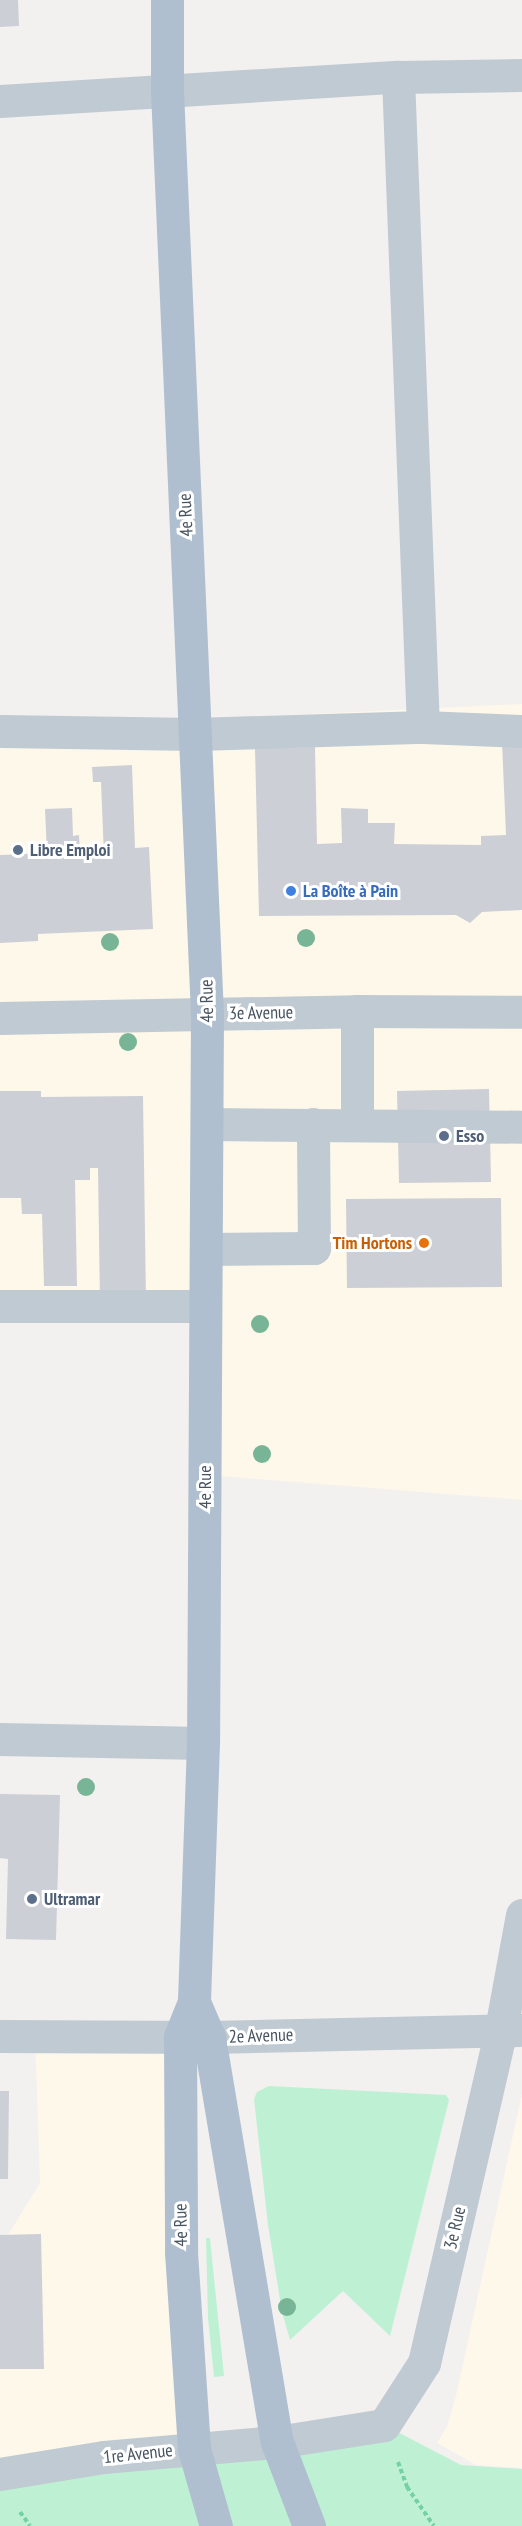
<!DOCTYPE html>
<html>
<head>
<meta charset="utf-8">
<style>
	body { margin:0 }
	#map { position:relative; width:522px; height:2526px; overflow:hidden; background:#f3f0f0; font-family:"PT Sans Narrow",sans-serif }
	div>[style] { position:absolute }
	.commercial>* { inset:0; background:#fdf8ea }
	.green>* { inset:0; background:#bef1d3 }
	.building>* { inset:0; background:#cccfd5 }
	.path>* { height:4px; margin-top:-2px; transform-origin:0; background:repeating-linear-gradient(90deg,#74d1a6 0 4.5px,transparent 0 7.5px) }
	.minor>* { height:33px; margin:-16.5px; padding:0 16.5px; transform-origin:16.5px; border-radius:16.5px; background:#c0cad2 }
	.major>* { height:33px; margin:-16.5px; padding:0 16.5px; transform-origin:16.5px; border-radius:16.5px; background:#afbfd0 }
	.trees>* { width:18px; height:18px; margin:-9px; border-radius:50%; background:#78b597 }
	.dots>* { width:16px; height:16px; translate:-50% -50%; box-sizing:border-box; border:3px solid #fff; border-radius:50% }
	span { translate:-50% -50%; white-space:nowrap; text-align:center; line-height:1.15; -webkit-text-stroke:6px #fff; paint-order:stroke }
	.street-label { font-size:18px; color:#47535e }
	.service-label { font-size:18px; color:#4e5e75; font-weight:700 }
	.left { translate:0 -50%; text-align:left }
	.shop-label { font-size:18px; color:#366cbe; font-weight:700 }
	.food-label { font-size:18px; color:#c56008; font-weight:700 }
	.right { translate:-100% -50%; text-align:right }
</style>
</head>
<body>
<div id="map">
	<div class="commercial">
		<div style="clip-path:polygon(522px 704px,522px 1500px,205px 1475px,205px 1306px,0 1306px,0 729px)"></div>
		<div style="clip-path:polygon(35px 2036px,180px 2037px,194px 2449px,0 2474px,0 2235px,8px 2235px,40px 2183px)"></div>
		<div style="clip-path:polygon(522px 2094px,522px 2468px,476px 2465px,437px 2443px,447px 2427px,456px 2396px)"></div>
	</div>
	<div class="green">
		<div style="clip-path:polygon(269px 2086px,446px 2095px,449px 2100px,390px 2336px,343px 2291px,290px 2340px,282px 2312px,268px 2225px,254px 2099px,257px 2092px)"></div>
		<div style="clip-path:polygon(206px 2238px,210px 2238px,224px 2376px,214px 2377px,208px 2318px)"></div>
		<div style="clip-path:polygon(384px 2425px,461px 2465px,522px 2469px,522px 2526px,0 2526px,0 2474px)"></div>
	</div>
	<div class="building">
		<div style="clip-path:polygon(0 0,18px 0,19px 26px,0 27px)"></div>
		<div style="clip-path:polygon(522px 741px,522px 910px,482px 912px,470px 923px,456px 915px,259px 916px,255px 748px,315px 747px,317px 844px,342px 843px,341px 808px,368px 809px,368px 823px,395px 823px,394px 844px,481px 845px,481px 836px,506px 835px,502px 742px)"></div>
		<div style="clip-path:polygon(132px 765px,135px 848px,149px 847px,153px 929px,38px 934px,38px 941px,0 943px,0 855px,47px 853px,45px 809px,72px 808px,73px 836px,79px 835px,80px 857px,104px 856px,101px 782px,93px 782px,92px 767px)"></div>
		<div style="clip-path:polygon(489px 1089px,491px 1182px,399px 1183px,397px 1091px)"></div>
		<div style="clip-path:polygon(0 1091px,41px 1091px,41px 1097px,143px 1096px,146px 1302px,100px 1304px,98px 1168px,90px 1168px,90px 1180px,75px 1180px,77px 1286px,44px 1286px,42px 1214px,22px 1214px,21px 1198px,0 1198px)"></div>
		<div style="clip-path:polygon(501px 1198px,502px 1287px,347px 1288px,346px 1199px)"></div>
		<div style="clip-path:polygon(0 1794px,60px 1795px,56px 1940px,6px 1939px,8px 1859px,0 1858px)"></div>
		<div style="clip-path:polygon(0 2091px,9px 2091px,8px 2179px,0 2179px)"></div>
		<div style="clip-path:polygon(41px 2234px,44px 2369px,0 2369px,0 2235px)"></div>
	</div>
	<div class="path">
		<div style="left:398px;top:2462px;width:27px;rotate:70deg"></div>
		<div style="left:407px;top:2487px;width:47px;rotate:55.3deg"></div>
		<div style="left:20px;top:2512px;width:17px;rotate:54deg"></div>
	</div>
	<div class="minor">
		<div style="left:398px;top:77px;width:650px;rotate:87.8deg"></div>
		<div style="left:0;top:101px;width:399px;rotate:-3.5deg"></div>
		<div style="left:398px;top:77px;width:124px;rotate:-0.9deg"></div>
		<div style="left:0;top:731px;width:196px;rotate:0.9deg"></div>
		<div style="left:196px;top:734px;width:227px;rotate:-1.8deg"></div>
		<div style="left:423px;top:727px;width:99px;rotate:2.3deg"></div>
		<div style="left:0;top:1018px;width:357px;rotate:-1.1deg"></div>
		<div style="left:357px;top:1011px;width:165px;rotate:0.3deg"></div>
		<div style="left:207px;top:1124px;width:315px;rotate:0.5deg"></div>
		<div style="left:357px;top:1125px;width:114px;rotate:-90deg"></div>
		<div style="left:206px;top:1249px;width:108px;rotate:-0.5deg"></div>
		<div style="left:314px;top:1248px;width:124px;rotate:-90.5deg"></div>
		<div style="left:0;top:1306px;width:205px"></div>
		<div style="left:0;top:1739px;width:203px;rotate:1.1deg"></div>
		<div style="left:0;top:2036px;width:209px;rotate:0.3deg"></div>
		<div style="left:209px;top:2037px;width:311px;rotate:-1.3deg"></div>
		<div style="left:0;top:2474px;width:105px;rotate:-9.3deg"></div>
		<div style="left:104px;top:2457px;width:174px;rotate:-5deg"></div>
		<div style="left:277px;top:2442px;width:108px;rotate:-9deg"></div>
		<div style="left:384px;top:2425px;width:74px;rotate:-57.2deg"></div>
		<div style="left:424px;top:2363px;width:343px;rotate:-77deg"></div>
		<div style="left:501px;top:2029px;width:116px;rotate:-79.6deg"></div>
	</div>
	<div class="major">
		<div style="left:167px;top:0;width:91px;rotate:90deg"></div>
		<div style="left:167px;top:91px;width:924px;rotate:87.52deg"></div>
		<div style="left:207px;top:1014px;width:729px;rotate:90.31deg"></div>
		<div style="left:203px;top:1743px;width:259px;rotate:92deg"></div>
		<div style="left:194px;top:2002px;width:38px;rotate:112deg"></div>
		<div style="left:180px;top:2037px;width:215px;rotate:89.7deg"></div>
		<div style="left:181px;top:2252px;width:197px;rotate:86.2deg"></div>
		<div style="left:194px;top:2449px;width:80px;rotate:74.1deg"></div>
		<div style="left:194px;top:2002px;width:38px;rotate:67deg"></div>
		<div style="left:209px;top:2037px;width:411px;rotate:80.5deg"></div>
		<div style="left:277px;top:2442px;width:90px;rotate:69.1deg"></div>
	</div>
	<div class="trees">
		<div style="left:306px;top:938px"></div>
		<div style="left:110px;top:942px"></div>
		<div style="left:128px;top:1042px"></div>
		<div style="left:260px;top:1324px"></div>
		<div style="left:262px;top:1454px"></div>
		<div style="left:86px;top:1787px"></div>
		<div style="left:287px;top:2307px"></div>
	</div>
	<div class="dots">
		<div style="left:18px;top:850px;background:#5c6f8a"></div>
		<div style="left:291px;top:891px;background:#3f7fe0"></div>
		<div style="left:444px;top:1136px;background:#5c6f8a"></div>
		<div style="left:424px;top:1243px;background:#e8710a"></div>
		<div style="left:32px;top:1899px;background:#5c6f8a"></div>
	</div>
	<div class="street-label">
		<span style="left:186px;top:515px;rotate:-93deg">4e Rue</span>
		<span style="left:207px;top:1001px;rotate:-91deg">4e Rue</span>
		<span style="left:261px;top:1013px;rotate:-1deg">3e Avenue</span>
		<span style="left:205px;top:1487px;rotate:-90deg">4e Rue</span>
		<span style="left:261px;top:2036px;rotate:-2deg">2e Avenue</span>
		<span style="left:181px;top:2225px;rotate:-91deg">4e Rue</span>
		<span style="left:455px;top:2228px;rotate:-77deg">3e Rue</span>
		<span style="left:138px;top:2454px;rotate:-6deg">1re Avenue</span>
	</div>
	<div class="service-label">
		<span class="left" style="left:30px;top:850px">Libre Emploi</span>
		<span class="left" style="left:456px;top:1136px">Esso</span>
		<span class="left" style="left:44px;top:1899px">Ultramar</span>
	</div>
	<div class="shop-label">
		<span class="left" style="left:303px;top:891px">La Boîte à Pain</span>
	</div>
	<div class="food-label">
		<span class="right" style="left:412px;top:1243px">Tim Hortons</span>
	</div>
</div>
</body>
</html>
